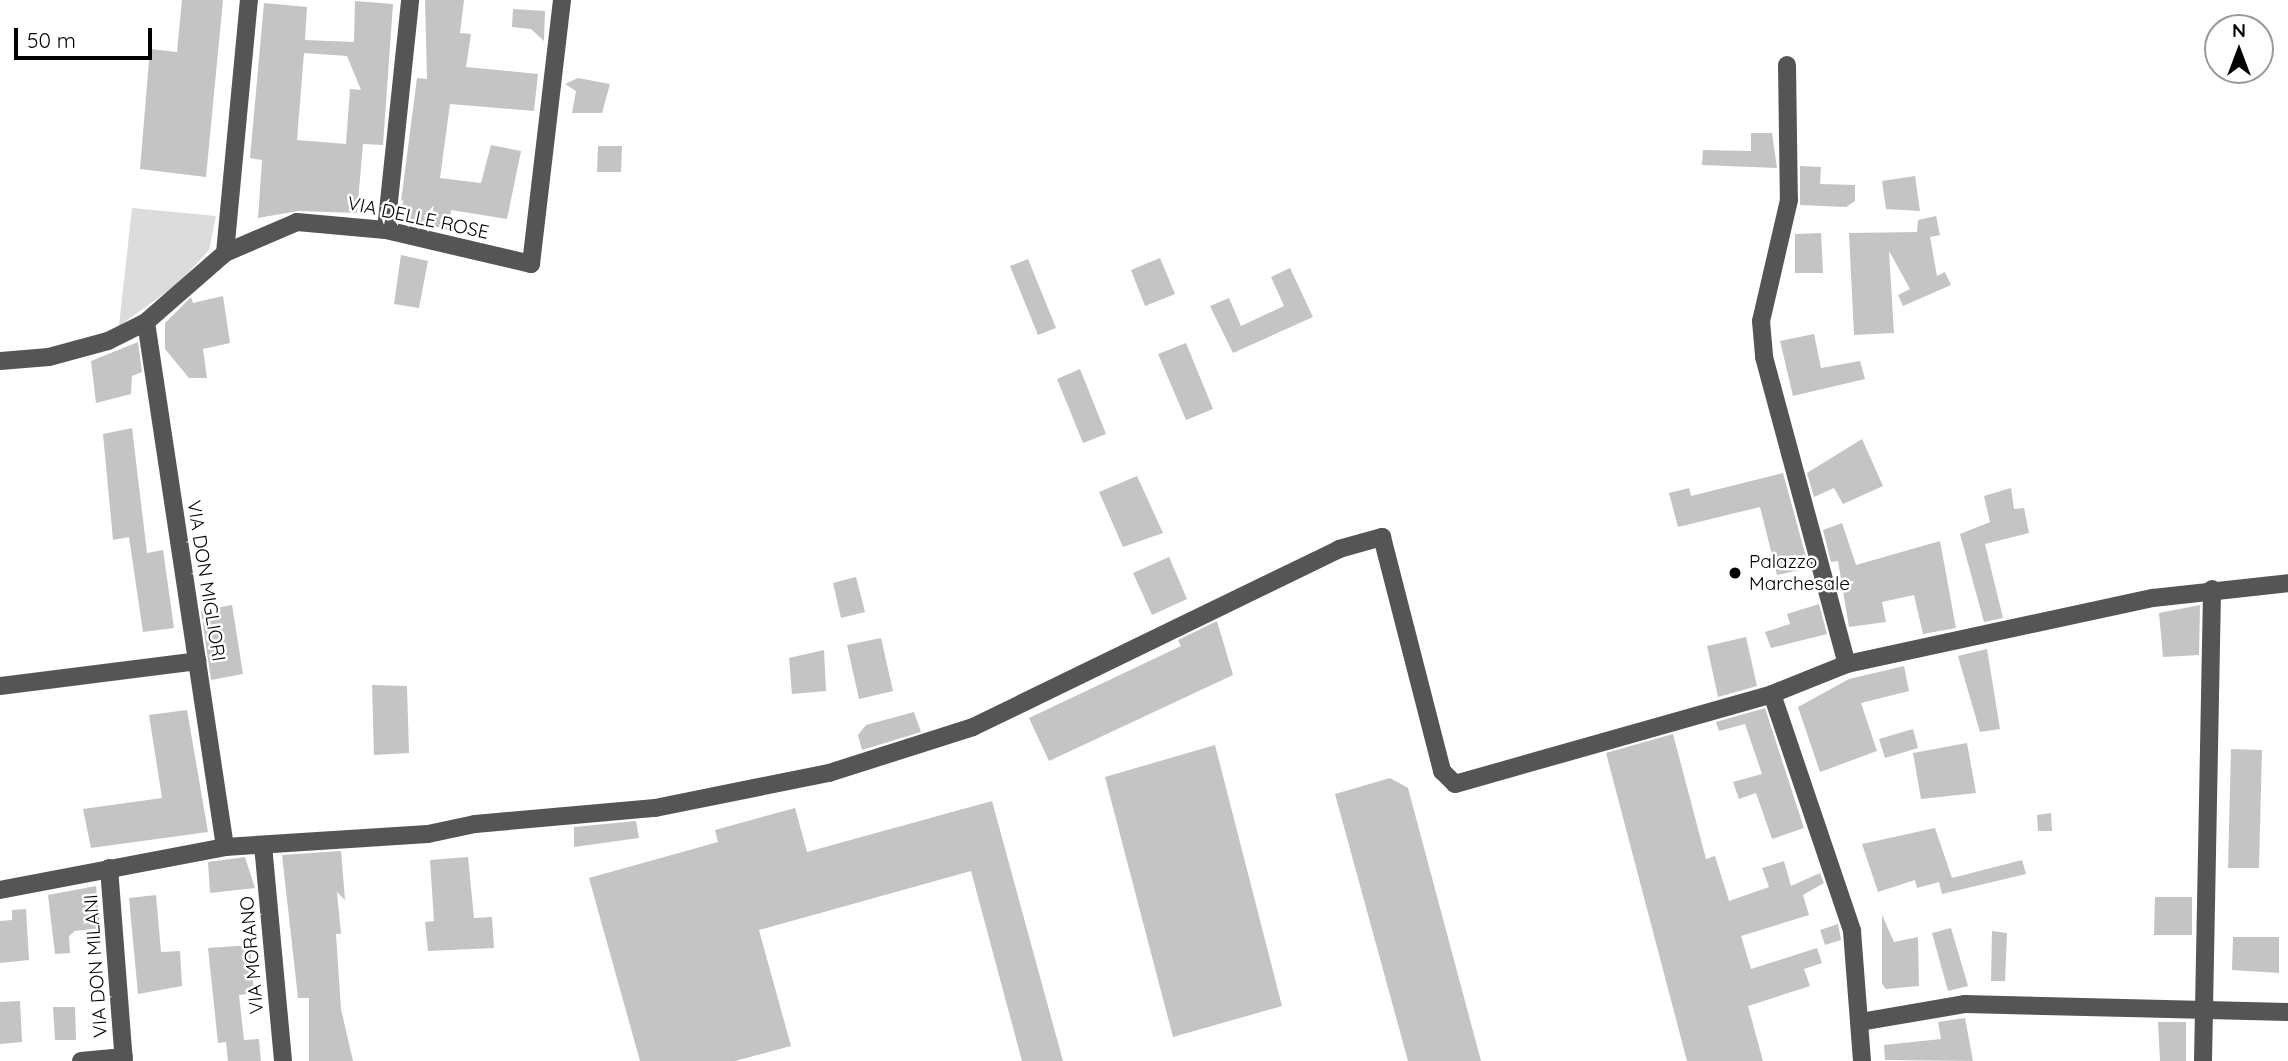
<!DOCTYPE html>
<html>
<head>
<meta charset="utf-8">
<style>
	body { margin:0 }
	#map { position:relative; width:2288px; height:1061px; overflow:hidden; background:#fff; font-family:Quicksand,sans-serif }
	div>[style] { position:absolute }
	.green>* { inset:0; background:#dcdcdc }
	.building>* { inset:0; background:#c4c4c4 }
	.minor>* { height:18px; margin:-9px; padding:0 9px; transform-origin:9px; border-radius:9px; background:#555 }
	.dots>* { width:19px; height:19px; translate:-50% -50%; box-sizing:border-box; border:4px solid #fff; border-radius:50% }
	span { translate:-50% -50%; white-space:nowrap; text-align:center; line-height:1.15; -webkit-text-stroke:5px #fff; paint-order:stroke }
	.street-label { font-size:19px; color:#000 }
	.poi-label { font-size:19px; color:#000 }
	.left { translate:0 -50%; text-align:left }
	.north { position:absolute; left:2204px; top:14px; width:70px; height:70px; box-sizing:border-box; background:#fff; border:2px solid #999; border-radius:50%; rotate:0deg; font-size:19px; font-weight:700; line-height:28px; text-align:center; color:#000 }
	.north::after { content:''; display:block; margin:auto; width:24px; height:32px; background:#000; clip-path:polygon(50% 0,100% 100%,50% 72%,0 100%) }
	.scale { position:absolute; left:14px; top:28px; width:138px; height:32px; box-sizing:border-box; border:4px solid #000; border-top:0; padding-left:9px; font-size:21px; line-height:24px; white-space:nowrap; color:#000; -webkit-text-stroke:5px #fff; paint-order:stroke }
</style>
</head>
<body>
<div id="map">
	<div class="green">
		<div style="clip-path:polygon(132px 208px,216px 216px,209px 250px,179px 283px,119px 326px)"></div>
	</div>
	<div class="building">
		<div style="clip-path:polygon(182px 0,223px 0,206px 177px,140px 169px,150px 49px,177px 52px)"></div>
		<div style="clip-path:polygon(425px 0,464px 0,460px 33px,471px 34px,466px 67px,538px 74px,534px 111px,450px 104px,440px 178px,481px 183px,491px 145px,521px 151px,507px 219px,451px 210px,449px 230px,399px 217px,417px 78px,427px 79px)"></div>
		<div style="clip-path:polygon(evenodd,355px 1px,393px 4px,383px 145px,363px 144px,357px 213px,298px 211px,258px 218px,262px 160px,250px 158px,264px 3px,307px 7px,305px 40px,354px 42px,355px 1px,304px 53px,347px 56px,361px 90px,350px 89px,346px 144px,297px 140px,304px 53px)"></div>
		<div style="clip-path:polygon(513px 9px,545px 11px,544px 41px,531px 29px,512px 27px)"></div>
		<div style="clip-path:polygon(578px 78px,610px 84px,602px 113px,572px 113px,576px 91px,565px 84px)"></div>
		<div style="clip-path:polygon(1751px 133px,1772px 133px,1777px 168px,1702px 165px,1703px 150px,1751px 151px)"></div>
		<div style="clip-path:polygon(598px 146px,622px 146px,621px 172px,597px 172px)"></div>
		<div style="clip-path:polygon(1800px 166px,1821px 167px,1820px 184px,1855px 185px,1855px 201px,1846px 207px,1800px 205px)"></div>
		<div style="clip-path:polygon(1915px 176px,1920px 211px,1886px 209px,1882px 181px)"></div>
		<div style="clip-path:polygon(1936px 216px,1940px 235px,1930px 237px,1937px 276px,1945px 272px,1951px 285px,1903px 306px,1898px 295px,1910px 289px,1889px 251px,1894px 333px,1854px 335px,1849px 233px,1917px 232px,1918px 220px)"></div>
		<div style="clip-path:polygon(1821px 233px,1823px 273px,1795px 273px,1795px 234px)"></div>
		<div style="clip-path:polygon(401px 255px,428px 261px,419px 308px,394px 304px)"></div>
		<div style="clip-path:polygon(1160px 258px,1175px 294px,1145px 306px,1131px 270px)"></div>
		<div style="clip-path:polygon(1028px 259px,1056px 328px,1038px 335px,1010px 266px)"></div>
		<div style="clip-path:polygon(1290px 268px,1313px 317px,1233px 353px,1210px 306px,1229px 298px,1241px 326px,1284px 306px,1271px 277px)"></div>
		<div style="clip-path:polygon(223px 296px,230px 343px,203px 349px,207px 378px,189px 378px,165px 349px,165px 323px,191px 297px,193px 303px)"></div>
		<div style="clip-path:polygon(1814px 334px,1821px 368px,1860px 361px,1865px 379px,1793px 396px,1780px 341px)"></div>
		<div style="clip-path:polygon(138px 342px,142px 372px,132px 376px,131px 394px,96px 403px,91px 361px)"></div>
		<div style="clip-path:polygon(1186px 343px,1213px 409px,1186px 420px,1158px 354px)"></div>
		<div style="clip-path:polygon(1080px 369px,1106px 434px,1083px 443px,1057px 379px)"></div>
		<div style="clip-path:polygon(132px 428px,147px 553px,163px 550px,174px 628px,143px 632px,129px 537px,113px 540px,103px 434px)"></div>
		<div style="clip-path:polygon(1862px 439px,1883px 486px,1843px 504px,1834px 488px,1814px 497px,1807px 473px)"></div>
		<div style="clip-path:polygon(1783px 473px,1809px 568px,1777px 575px,1760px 507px,1678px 527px,1669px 493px,1689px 488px,1691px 496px)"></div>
		<div style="clip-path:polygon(1137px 476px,1163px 533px,1123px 547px,1099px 492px)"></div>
		<div style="clip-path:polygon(2011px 488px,2014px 509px,2024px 508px,2029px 533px,1985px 544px,2003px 618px,1984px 622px,1960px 534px,1990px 522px,1984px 496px)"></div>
		<div style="clip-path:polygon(1842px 523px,1856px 565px,1940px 541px,1956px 628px,1923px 634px,1914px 595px,1882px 602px,1886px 622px,1849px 627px,1838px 561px,1831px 562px,1823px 530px)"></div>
		<div style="clip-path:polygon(1169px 557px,1187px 599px,1152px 615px,1133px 573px)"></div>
		<div style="clip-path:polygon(856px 577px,865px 612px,841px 618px,833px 583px)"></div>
		<div style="clip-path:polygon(1819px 604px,1827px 634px,1771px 648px,1765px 632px,1790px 624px,1787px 614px)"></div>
		<div style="clip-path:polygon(232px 605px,243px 674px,211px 680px,201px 611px)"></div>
		<div style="clip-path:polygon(2200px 605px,2199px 655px,2163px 657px,2159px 613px)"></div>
		<div style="clip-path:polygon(1217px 621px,1233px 675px,1049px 761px,1029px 718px,1181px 646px,1178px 640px)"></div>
		<div style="clip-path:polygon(1746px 637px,1757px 686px,1718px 697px,1707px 646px)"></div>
		<div style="clip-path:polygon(881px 638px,893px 691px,859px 699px,847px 645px)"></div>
		<div style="clip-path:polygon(1987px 649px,2000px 729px,1980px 732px,1958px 656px)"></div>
		<div style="clip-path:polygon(824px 650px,826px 691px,792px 694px,789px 658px)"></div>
		<div style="clip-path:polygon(1904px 666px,1909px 691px,1861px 703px,1877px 751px,1820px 772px,1798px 707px,1849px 679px)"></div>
		<div style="clip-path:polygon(372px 685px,407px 686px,409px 753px,374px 755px)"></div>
		<div style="clip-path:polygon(1765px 708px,1804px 828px,1772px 839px,1756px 793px,1739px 799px,1733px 782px,1762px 774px,1745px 724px,1719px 731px,1716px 722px)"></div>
		<div style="clip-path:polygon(187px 710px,208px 832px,91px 848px,83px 809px,162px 798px,149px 715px)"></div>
		<div style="clip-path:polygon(914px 712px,921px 732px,862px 750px,858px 735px,866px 725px)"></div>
		<div style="clip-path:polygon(1913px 729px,1918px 748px,1885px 758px,1879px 739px)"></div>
		<div style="clip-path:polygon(1673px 734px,1706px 859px,1715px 856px,1729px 901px,1769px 887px,1762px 868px,1784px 861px,1791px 886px,1820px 873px,1824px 883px,1803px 895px,1809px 915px,1741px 936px,1751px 969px,1817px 948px,1822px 963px,1804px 969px,1810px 986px,1748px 1006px,1763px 1061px,1687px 1061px,1606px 753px)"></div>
		<div style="clip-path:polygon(1967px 743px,1976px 793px,1921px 799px,1913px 753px)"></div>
		<div style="clip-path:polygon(1215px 745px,1282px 1006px,1173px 1037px,1105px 777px)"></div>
		<div style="clip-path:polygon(2231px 749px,2262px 750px,2259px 868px,2228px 868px)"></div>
		<div style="clip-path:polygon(1390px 778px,1408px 788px,1481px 1061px,1408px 1061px,1335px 794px)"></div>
		<div style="clip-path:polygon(992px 801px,1063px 1061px,1022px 1061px,971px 871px,759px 930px,791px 1046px,735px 1061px,640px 1061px,589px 878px,718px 842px,715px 830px,795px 808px,807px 852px)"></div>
		<div style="clip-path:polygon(2051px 813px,2052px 831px,2038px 831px,2037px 815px)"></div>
		<div style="clip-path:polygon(636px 821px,639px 838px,574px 847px,574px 827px)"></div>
		<div style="clip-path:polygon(1935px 828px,1952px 878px,2022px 860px,2026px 874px,1942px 894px,1939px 882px,1917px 888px,1915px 880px,1878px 892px,1862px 844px)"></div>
		<div style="clip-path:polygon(341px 851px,345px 900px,337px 892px,341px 934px,336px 934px,341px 1009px,353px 1061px,309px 1061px,309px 998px,298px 998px,282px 855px)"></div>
		<div style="clip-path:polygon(245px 857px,255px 888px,210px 893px,208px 862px)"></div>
		<div style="clip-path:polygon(468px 857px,474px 918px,492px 917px,494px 948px,428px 951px,425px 922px,434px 921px,430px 860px)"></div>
		<div style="clip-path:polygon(96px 886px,100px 928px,75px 931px,69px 936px,70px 953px,55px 954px,48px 895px)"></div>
		<div style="clip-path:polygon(156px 895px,161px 952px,180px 951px,182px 986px,138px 994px,129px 898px)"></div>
		<div style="clip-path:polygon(2155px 897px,2192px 897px,2192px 935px,2154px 935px)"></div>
		<div style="clip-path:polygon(26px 909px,29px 960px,0 963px,0 921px,12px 920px,12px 910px)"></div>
		<div style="clip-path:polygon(1882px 915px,1894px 942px,1918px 937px,1919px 986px,1886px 989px,1882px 984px)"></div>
		<div style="clip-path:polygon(1838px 924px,1841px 940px,1825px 945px,1820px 930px)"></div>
		<div style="clip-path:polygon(1951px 928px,1968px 986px,1948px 991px,1932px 933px)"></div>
		<div style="clip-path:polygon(1992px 931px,2007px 933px,2005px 981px,1991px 981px)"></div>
		<div style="clip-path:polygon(2233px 937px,2279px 937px,2279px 973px,2232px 970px)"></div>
		<div style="clip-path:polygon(250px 945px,254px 993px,239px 995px,244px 1040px,259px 1039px,261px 1061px,228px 1061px,226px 1042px,218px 1043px,208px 948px)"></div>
		<div style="clip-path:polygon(20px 1001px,22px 1042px,0 1044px,0 1002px)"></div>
		<div style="clip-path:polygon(53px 1007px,75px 1007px,76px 1040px,55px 1040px)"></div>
		<div style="clip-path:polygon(1965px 1018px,1973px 1061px,1885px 1060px,1884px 1045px,1941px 1039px,1938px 1022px)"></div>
		<div style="clip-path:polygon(2158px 1022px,2186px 1022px,2186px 1061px,2160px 1061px)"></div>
	</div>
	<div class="minor">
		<div style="left:1787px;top:65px;width:135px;rotate:89.2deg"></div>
		<div style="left:1789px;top:200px;width:124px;rotate:103deg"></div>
		<div style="left:1761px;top:321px;width:36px;rotate:85deg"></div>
		<div style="left:1764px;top:357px;width:318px;rotate:74.9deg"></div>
		<div style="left:386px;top:230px;width:231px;rotate:-84deg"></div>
		<div style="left:225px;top:253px;width:254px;rotate:-84.6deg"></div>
		<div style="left:146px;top:322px;width:531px;rotate:81.44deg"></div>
		<div style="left:0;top:361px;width:49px;rotate:-4.7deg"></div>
		<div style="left:49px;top:357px;width:61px;rotate:-15.2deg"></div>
		<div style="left:108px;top:341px;width:42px;rotate:-26.6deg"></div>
		<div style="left:146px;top:322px;width:105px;rotate:-41.1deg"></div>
		<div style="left:225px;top:253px;width:78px;rotate:-23.3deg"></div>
		<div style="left:297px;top:222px;width:89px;rotate:5.1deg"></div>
		<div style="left:386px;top:230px;width:149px;rotate:13.2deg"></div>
		<div style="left:531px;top:264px;width:266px;rotate:-83.3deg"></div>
		<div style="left:0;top:686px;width:199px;rotate:-7.2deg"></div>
		<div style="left:1772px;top:694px;width:250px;rotate:71.3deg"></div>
		<div style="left:1852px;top:931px;width:130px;rotate:85.6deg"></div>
		<div style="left:263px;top:845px;width:217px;rotate:84.7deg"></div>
		<div style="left:109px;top:868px;width:194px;rotate:85.6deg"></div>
		<div style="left:0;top:890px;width:229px;rotate:-10.8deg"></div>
		<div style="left:225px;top:847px;width:203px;rotate:-3.7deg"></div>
		<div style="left:428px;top:834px;width:48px;rotate:-12deg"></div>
		<div style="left:475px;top:824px;width:181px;rotate:-5.1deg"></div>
		<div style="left:655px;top:808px;width:177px;rotate:-11.4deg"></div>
		<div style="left:829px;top:773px;width:151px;rotate:-17.7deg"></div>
		<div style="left:973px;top:727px;width:407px;rotate:-25.9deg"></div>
		<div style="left:1339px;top:549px;width:45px;rotate:-15.6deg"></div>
		<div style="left:1382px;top:537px;width:242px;rotate:75.6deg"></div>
		<div style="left:1442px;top:771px;width:18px;rotate:45deg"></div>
		<div style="left:1455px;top:784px;width:330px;rotate:-15.8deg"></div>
		<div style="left:1772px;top:694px;width:81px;rotate:-21.8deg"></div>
		<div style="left:1847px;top:664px;width:313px;rotate:-12.2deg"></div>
		<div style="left:2153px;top:598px;width:136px;rotate:-6.3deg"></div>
		<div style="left:1860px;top:1022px;width:107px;rotate:-9.7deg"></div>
		<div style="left:1965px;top:1004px;width:323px;rotate:1.4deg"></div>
		<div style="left:81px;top:1061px;width:43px;rotate:-5.3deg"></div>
		<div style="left:2203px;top:1061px;width:472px;rotate:-88.9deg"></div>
	</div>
	<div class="dots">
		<div style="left:1735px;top:573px;background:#000"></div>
	</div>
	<div class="street-label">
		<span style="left:418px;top:218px;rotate:12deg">VIA DELLE ROSE</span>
		<span style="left:206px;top:581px;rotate:81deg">VIA DON MIGLIORI</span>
		<span style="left:252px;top:955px;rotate:-95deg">VIA MORANO</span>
		<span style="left:96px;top:966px;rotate:-94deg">VIA DON MILANI</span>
	</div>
	<div class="poi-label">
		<span class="left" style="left:1749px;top:573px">Palazzo<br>Marchesale</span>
	</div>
	<div class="north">N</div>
	<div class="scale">50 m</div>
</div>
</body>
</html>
